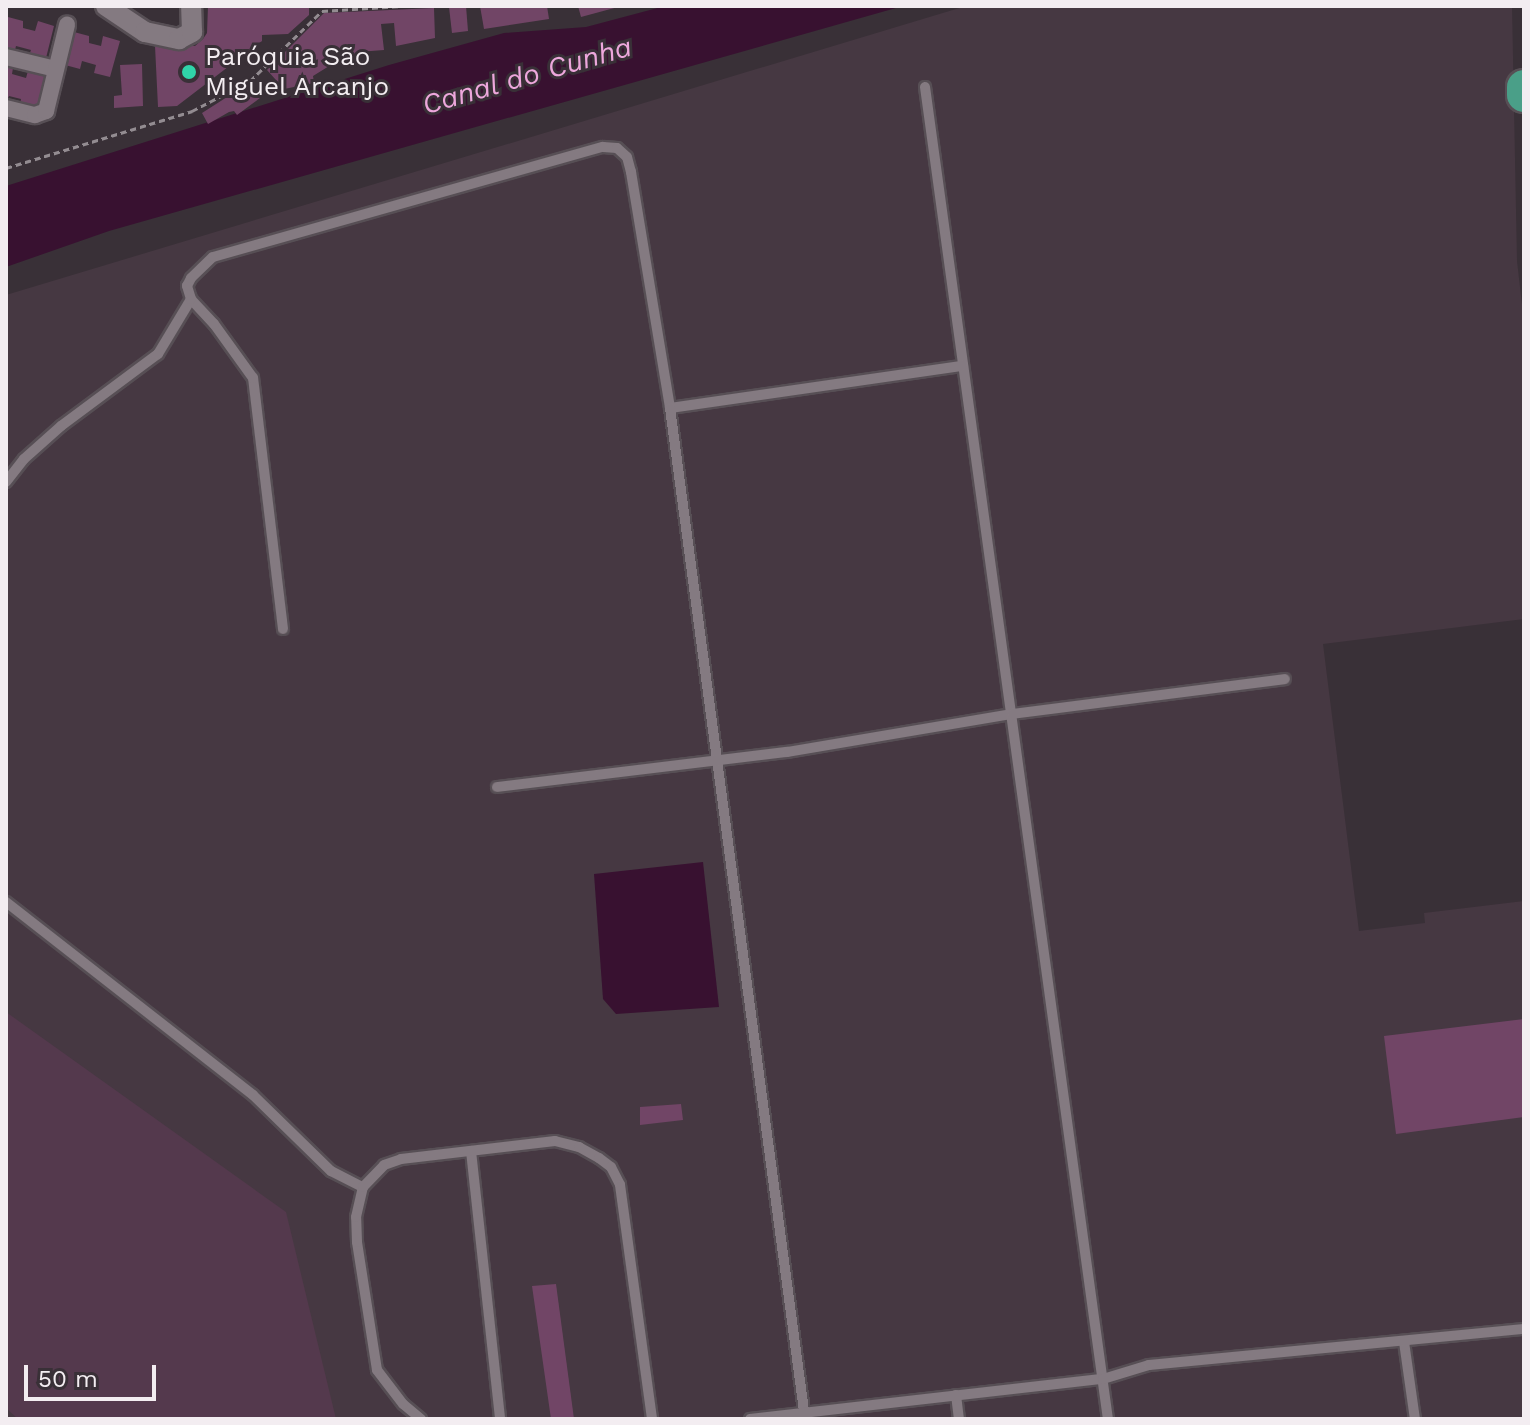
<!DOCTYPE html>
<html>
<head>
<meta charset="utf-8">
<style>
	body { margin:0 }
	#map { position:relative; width:1530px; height:1425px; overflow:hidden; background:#393037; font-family:"Work Sans",sans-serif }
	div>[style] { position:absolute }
	.built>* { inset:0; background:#463842 }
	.green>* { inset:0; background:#54394d }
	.water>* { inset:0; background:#381130 }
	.building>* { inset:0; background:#714566 }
	.path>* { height:3px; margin-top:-1.5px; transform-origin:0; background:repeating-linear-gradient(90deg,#938c91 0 6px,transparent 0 10px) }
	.roads { filter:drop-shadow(2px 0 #574f55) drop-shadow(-2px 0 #574f55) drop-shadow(0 2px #574f55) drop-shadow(0 -2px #574f55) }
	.service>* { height:10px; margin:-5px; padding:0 5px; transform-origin:5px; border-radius:5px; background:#847a81 }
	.pedestrian>* { height:16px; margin:-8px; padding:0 8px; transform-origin:8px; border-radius:8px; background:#847a81 }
	.minor>* { height:20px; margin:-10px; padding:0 10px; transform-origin:10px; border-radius:10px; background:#847a81 }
	.trunk>* { height:34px; margin:-17px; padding:0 17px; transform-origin:17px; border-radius:17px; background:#4a9f88 }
	.dots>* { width:22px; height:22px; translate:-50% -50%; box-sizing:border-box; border:4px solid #393037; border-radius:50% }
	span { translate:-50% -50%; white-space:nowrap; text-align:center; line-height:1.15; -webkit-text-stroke:6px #393037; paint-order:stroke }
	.poi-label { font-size:26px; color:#f3edf1 }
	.left { translate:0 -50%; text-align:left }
	.water-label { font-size:28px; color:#eda7dc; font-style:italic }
	.frame { position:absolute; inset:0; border:8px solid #f3edf1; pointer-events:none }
	.scale { position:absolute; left:24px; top:1365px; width:132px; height:36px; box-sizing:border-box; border:4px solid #f3edf1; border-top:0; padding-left:10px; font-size:24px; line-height:28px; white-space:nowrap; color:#f3edf1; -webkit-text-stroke:6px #393037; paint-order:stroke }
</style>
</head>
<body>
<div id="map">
	<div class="built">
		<div style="clip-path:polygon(966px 6px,1512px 6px,1517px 261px,1524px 322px,1524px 619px,1323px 644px,1359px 931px,1425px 923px,1424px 913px,1524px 901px,1524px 1419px,6px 1419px,6px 295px)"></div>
	</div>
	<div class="green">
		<div style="clip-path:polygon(6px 1012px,286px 1212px,336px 1419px,18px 1419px,6px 1408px)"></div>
	</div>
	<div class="water">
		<div style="clip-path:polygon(665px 6px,903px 6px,109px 231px,6px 267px,6px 186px,389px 65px,504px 33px,586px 27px)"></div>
		<div style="clip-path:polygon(703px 862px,719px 1007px,616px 1014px,603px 999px,594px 874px)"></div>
	</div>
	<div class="building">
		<div style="clip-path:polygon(208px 6px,309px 6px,309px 15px,288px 34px,262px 35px,262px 41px,177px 106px,158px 107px,155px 46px,195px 46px,203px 39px,207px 33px)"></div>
		<div style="clip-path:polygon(459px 6px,466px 6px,468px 31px,452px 33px,449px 7px)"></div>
		<div style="clip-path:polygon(480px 6px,547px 6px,549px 19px,484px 29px)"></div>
		<div style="clip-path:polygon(578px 6px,618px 6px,618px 7px,581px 17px)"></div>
		<div style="clip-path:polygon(434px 8px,435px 38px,396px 46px,394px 23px,381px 24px,384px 50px,358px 52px,360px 60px,334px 63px,313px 76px,314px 83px,284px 89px,267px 70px,324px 13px)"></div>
		<div style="clip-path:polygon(8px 17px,23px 21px,23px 28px,35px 31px,38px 21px,54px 26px,45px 62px,28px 58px,31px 50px,16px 46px,14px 54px,6px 52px)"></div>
		<div style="clip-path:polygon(74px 32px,89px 36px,89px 43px,101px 46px,103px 36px,120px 41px,110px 77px,94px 73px,96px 65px,82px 61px,80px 69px,65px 65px)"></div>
		<div style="clip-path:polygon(142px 64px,143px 106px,114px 108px,114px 96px,122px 95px,120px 65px)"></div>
		<div style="clip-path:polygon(6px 66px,13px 68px,12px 74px,26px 78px,28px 71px,48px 75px,39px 110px,20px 105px,21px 99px,9px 96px,6px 103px)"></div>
		<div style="clip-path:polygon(249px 83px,260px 98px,237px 115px,234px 111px,229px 112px,208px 124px,202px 113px)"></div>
		<div style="clip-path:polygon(1524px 1019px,1524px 1117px,1396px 1134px,1384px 1036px)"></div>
		<div style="clip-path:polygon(681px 1104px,683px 1120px,640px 1125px,640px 1107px)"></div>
		<div style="clip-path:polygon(556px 1284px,574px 1419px,551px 1419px,532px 1286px)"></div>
	</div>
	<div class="path">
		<div style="left:6px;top:168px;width:195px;rotate:-17deg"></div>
		<div style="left:192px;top:111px;width:65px;rotate:-27.3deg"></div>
		<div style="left:250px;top:81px;width:100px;rotate:-44.2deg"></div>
		<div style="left:322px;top:11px;width:80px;rotate:-3.6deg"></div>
	</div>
	<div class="roads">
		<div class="service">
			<div style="left:925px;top:87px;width:1345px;rotate:82.18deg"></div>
			<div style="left:670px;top:408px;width:296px;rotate:-8.2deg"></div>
			<div style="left:6px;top:482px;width:29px;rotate:-52deg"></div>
			<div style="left:24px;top:459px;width:50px;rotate:-41.7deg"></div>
			<div style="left:61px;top:426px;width:121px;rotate:-36.6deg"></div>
			<div style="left:158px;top:354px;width:64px;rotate:-59deg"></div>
			<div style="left:283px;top:629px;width:253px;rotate:-96.8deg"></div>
			<div style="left:253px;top:378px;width:67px;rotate:-125.8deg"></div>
			<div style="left:214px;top:324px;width:34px;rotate:-133deg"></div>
			<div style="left:191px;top:299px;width:14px;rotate:-107deg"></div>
			<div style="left:187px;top:286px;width:9px;rotate:-63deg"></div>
			<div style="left:191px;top:278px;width:30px;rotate:-44deg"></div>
			<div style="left:213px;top:257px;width:405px;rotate:-15.8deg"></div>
			<div style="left:603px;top:147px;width:14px;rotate:4deg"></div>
			<div style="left:617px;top:148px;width:13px;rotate:42deg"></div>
			<div style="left:627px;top:157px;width:16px;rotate:75deg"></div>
			<div style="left:631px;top:172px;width:239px;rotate:80.6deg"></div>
			<div style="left:670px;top:408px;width:1020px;rotate:82.39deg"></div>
			<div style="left:497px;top:787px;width:292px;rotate:-6.9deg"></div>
			<div style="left:787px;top:752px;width:228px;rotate:-9.6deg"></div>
			<div style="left:1012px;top:714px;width:275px;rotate:-7.3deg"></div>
			<div style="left:6px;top:902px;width:313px;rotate:38deg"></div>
			<div style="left:253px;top:1095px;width:109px;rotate:44.3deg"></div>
			<div style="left:331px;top:1171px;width:36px;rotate:27deg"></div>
			<div style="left:471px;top:1151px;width:270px;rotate:83.8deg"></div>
			<div style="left:1404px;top:1342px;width:78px;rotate:81.9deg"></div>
			<div style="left:956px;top:1395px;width:24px;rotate:83deg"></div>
			<div style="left:421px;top:1419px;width:23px;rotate:-140deg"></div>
			<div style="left:403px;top:1404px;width:43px;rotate:-127.4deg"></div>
			<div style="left:377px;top:1370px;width:130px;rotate:-98.9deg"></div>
			<div style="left:357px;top:1242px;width:25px;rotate:-92deg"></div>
			<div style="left:356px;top:1217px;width:31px;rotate:-77deg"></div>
			<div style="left:363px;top:1187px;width:30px;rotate:-46deg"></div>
			<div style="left:384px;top:1165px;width:18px;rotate:-19deg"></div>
			<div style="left:401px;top:1159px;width:155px;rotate:-6.7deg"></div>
			<div style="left:555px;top:1141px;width:25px;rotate:14deg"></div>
			<div style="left:579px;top:1147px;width:23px;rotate:29deg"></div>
			<div style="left:599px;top:1158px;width:15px;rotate:37deg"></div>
			<div style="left:611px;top:1167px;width:20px;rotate:63deg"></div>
			<div style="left:620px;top:1185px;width:236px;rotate:82.2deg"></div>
			<div style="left:750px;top:1419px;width:355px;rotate:-6.5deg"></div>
			<div style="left:1103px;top:1379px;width:48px;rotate:-16.9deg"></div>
			<div style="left:1149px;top:1365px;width:377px;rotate:-5.5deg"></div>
		</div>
		<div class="pedestrian">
			<div style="left:6px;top:57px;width:51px;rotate:13.5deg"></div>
			<div style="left:6px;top:108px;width:30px;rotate:14deg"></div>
			<div style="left:35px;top:115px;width:12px;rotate:-20deg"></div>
			<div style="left:46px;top:111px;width:89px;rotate:-76.3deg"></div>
		</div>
		<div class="minor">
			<div style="left:106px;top:6px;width:47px;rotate:33.7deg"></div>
			<div style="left:145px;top:32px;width:35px;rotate:12deg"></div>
			<div style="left:179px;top:39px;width:15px;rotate:-28deg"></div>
			<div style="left:192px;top:32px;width:26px;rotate:-92deg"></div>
		</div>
		<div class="trunk">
			<div style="left:1524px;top:87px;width:8px;rotate:90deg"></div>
		</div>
	</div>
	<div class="dots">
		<div style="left:189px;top:72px;background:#30d4a9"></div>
	</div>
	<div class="poi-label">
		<span class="left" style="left:205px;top:72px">Paróquia São<br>Miguel Arcanjo</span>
	</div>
	<div class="water-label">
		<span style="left:527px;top:76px;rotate:-16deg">Canal do Cunha</span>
	</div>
	<div class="frame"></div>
	<div class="scale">50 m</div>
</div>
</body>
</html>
